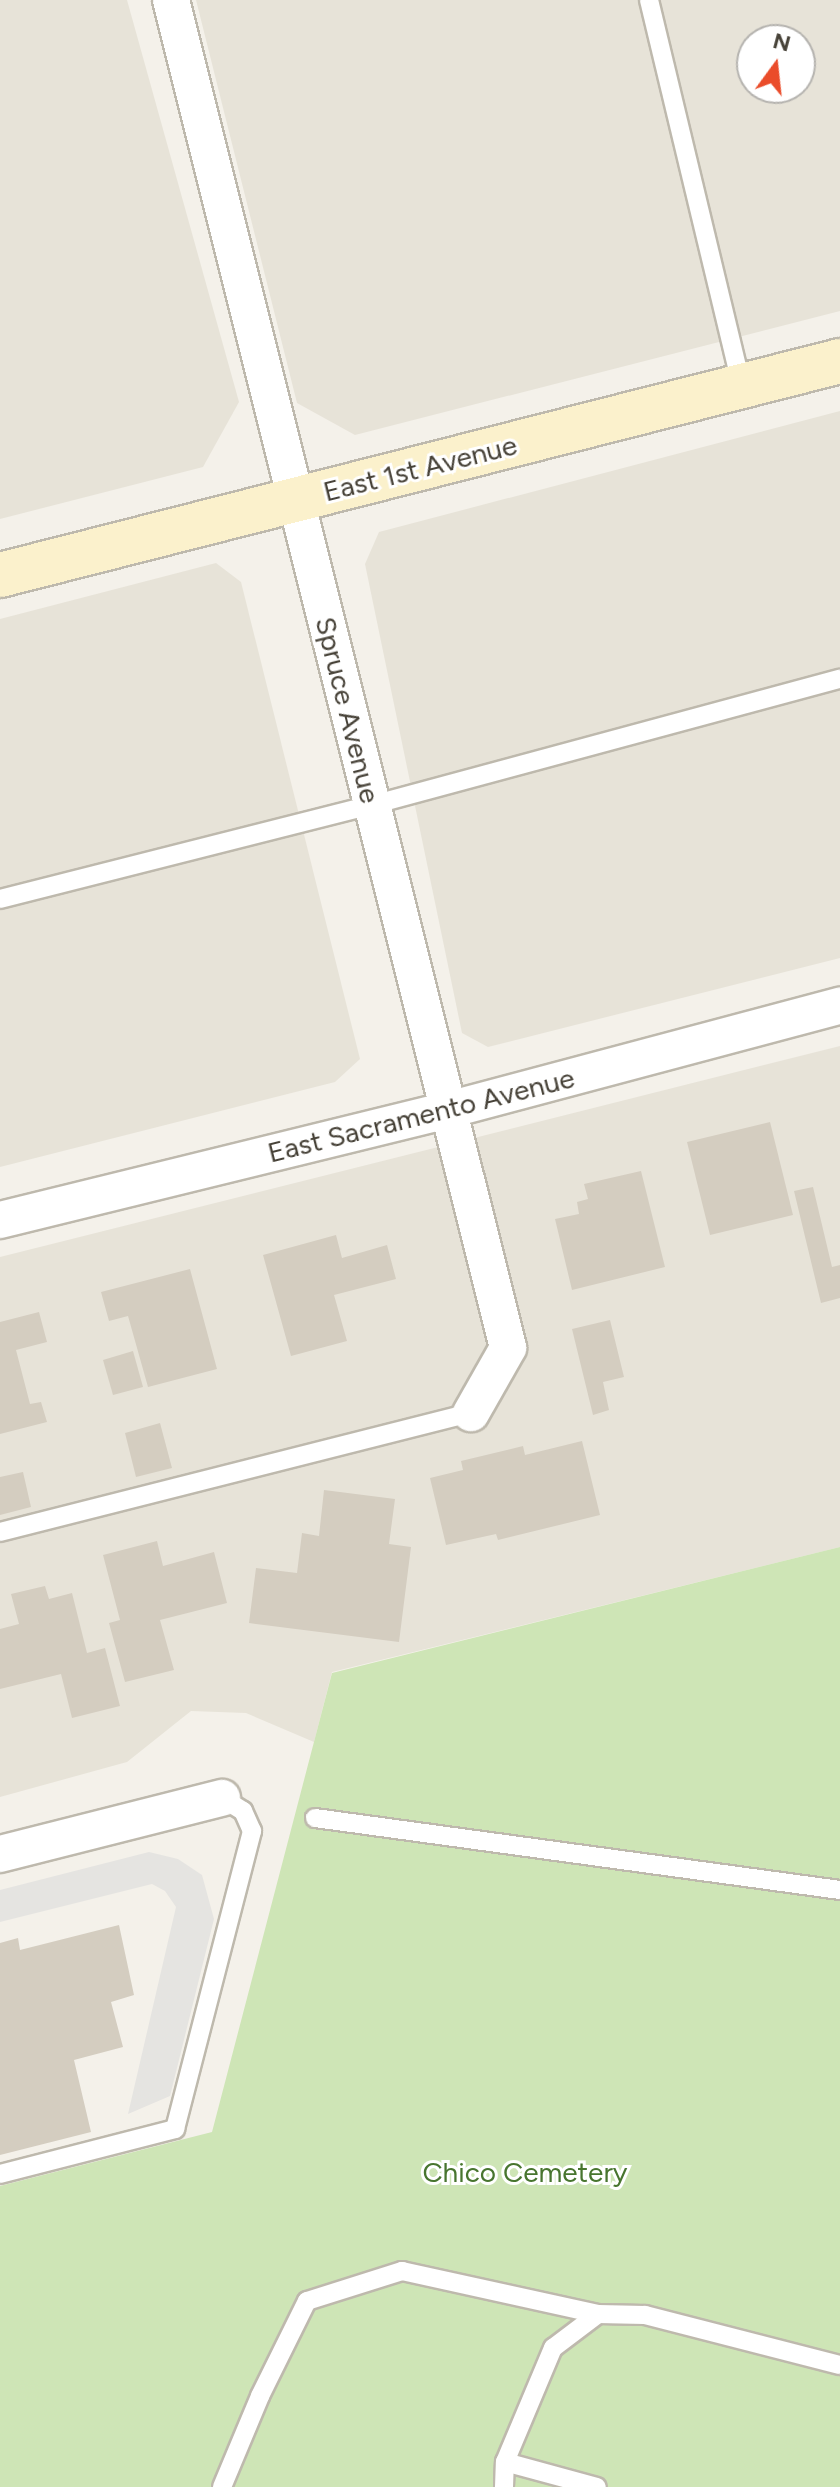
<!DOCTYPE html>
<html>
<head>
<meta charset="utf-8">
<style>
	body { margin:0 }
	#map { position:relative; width:840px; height:2487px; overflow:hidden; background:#f4f1ea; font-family:Figtree,sans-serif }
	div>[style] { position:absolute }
	.residential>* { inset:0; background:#e7e3d8 }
	.green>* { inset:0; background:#cee5b6 }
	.parking>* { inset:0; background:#e5e4e1 }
	.building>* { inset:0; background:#d4cdc0 }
	.roads { filter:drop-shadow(2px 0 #beb9ad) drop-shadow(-2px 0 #beb9ad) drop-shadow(0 2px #beb9ad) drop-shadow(0 -2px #beb9ad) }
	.lane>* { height:18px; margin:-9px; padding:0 9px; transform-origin:9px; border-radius:9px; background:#fff }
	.street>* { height:36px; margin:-18px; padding:0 18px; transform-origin:18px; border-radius:18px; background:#fff }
	.secondary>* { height:44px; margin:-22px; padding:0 22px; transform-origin:22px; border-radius:22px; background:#fbf1cc }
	span { translate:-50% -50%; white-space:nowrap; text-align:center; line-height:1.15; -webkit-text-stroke:6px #fff; paint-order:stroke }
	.street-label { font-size:28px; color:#474238 }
	.park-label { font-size:28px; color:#48752f }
	.north { position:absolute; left:736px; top:24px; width:80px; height:80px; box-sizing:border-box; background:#fff; border:2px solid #b5b3af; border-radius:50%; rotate:15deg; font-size:22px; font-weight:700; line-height:32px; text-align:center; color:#474238 }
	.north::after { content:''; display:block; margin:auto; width:28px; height:36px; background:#ea4c2a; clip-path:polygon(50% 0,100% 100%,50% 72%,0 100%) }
</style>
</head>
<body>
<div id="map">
	<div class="residential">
		<div style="clip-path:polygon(0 0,127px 0,239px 402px,203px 467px,0 519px)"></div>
		<div style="clip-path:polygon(evenodd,196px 0,840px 0,840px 311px,355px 435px,297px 403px,196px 0,752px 40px,800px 40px,800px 88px,752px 88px,752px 40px)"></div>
		<div style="clip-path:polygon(840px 411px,840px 958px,488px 1047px,462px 1033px,365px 564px,379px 532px)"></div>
		<div style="clip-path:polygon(216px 563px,241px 582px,360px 1059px,335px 1082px,0 1167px,0 619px)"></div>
		<div style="clip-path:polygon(840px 1046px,840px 1547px,332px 1672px,314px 1742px,246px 1713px,191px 1711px,127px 1762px,0 1797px,0 1257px)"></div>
	</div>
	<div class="green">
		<div style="clip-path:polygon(840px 1547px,840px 2487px,0 2487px,0 2186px,212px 2132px,332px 1673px)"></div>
	</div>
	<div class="parking">
		<div style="clip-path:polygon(149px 1852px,178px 1859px,202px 1875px,214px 1919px,170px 2096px,128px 2114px,176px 1907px,165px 1891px,152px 1884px,0 1922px,0 1890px)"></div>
	</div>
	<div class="building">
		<div style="clip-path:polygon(770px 1122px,793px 1215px,710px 1235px,687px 1142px)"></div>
		<div style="clip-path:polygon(641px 1171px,665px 1267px,572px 1290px,555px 1219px,579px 1214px,577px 1202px,588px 1199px,584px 1184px)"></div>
		<div style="clip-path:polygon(813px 1187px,832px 1267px,840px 1265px,840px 1298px,821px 1303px,794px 1191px)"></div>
		<div style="clip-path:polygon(336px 1235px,342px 1258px,387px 1245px,396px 1279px,334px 1295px,347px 1341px,291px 1356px,263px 1255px)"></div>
		<div style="clip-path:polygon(190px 1269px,217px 1369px,148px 1387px,128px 1316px,109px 1321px,101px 1292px)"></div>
		<div style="clip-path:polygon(39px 1312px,47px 1342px,16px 1350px,30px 1404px,41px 1402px,47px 1422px,0 1434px,0 1322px)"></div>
		<div style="clip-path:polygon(610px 1320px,624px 1377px,603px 1382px,609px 1410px,593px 1415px,572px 1329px)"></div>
		<div style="clip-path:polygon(133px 1351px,143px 1387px,113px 1395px,103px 1360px)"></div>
		<div style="clip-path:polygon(160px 1423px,172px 1468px,136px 1477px,125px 1433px)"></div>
		<div style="clip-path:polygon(582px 1441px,600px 1515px,498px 1540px,496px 1534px,446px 1545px,430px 1478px,463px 1470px,461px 1461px,523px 1446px,525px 1455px)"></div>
		<div style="clip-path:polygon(23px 1472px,31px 1507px,0 1515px,0 1477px)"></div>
		<div style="clip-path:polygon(324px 1490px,395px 1499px,389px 1544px,411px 1547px,399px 1642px,249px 1623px,256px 1568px,297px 1573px,302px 1533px,319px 1536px)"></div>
		<div style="clip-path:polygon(157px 1541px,163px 1566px,214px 1552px,227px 1603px,160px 1620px,174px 1670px,125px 1682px,109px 1623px,120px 1620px,103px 1555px)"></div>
		<div style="clip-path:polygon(45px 1586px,49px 1599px,72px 1593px,87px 1653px,105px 1648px,120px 1706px,72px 1718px,61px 1674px,0 1689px,0 1629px,19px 1624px,11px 1594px)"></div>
		<div style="clip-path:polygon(119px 1925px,134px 1995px,111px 2002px,123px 2047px,74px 2060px,91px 2132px,0 2155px,0 1943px,18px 1938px,20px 1950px)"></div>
	</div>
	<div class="roads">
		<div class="lane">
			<div style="left:649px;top:0;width:397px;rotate:76.5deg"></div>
			<div style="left:0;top:899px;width:384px;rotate:-14.2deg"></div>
			<div style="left:372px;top:805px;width:485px;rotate:-15.1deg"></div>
			<div style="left:0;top:1532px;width:486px;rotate:-14.2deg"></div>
			<div style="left:315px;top:1818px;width:530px;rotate:7.81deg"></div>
			<div style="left:0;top:2174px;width:181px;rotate:-14.4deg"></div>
			<div style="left:175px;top:2129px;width:308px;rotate:-75.5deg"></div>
			<div style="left:252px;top:1831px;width:22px;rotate:-114deg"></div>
			<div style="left:243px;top:1811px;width:25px;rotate:-148deg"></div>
			<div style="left:505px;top:2462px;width:95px;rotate:15.2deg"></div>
			<div style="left:222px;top:2487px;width:99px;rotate:-67.3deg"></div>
			<div style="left:260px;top:2396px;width:106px;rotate:-63.7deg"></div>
			<div style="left:307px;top:2301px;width:100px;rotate:-17.5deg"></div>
			<div style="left:402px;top:2271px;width:201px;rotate:12.4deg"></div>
			<div style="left:504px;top:2487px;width:25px;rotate:-88deg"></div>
			<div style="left:505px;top:2462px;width:124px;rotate:-67.2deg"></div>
			<div style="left:553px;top:2348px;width:56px;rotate:-37.1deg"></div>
			<div style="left:598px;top:2314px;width:47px;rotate:1.2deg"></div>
			<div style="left:645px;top:2315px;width:201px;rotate:14.4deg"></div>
		</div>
		<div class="street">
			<div style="left:171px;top:0;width:1389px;rotate:75.96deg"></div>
			<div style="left:508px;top:1348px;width:75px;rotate:119.6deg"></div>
			<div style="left:0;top:1220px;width:461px;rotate:-13.8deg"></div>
			<div style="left:448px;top:1110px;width:406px;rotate:-14.9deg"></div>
			<div style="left:0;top:1854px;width:229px;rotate:-14.2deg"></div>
		</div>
		<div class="secondary">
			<div style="left:0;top:575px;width:867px;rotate:-14.29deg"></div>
		</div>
	</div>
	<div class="street-label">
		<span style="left:420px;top:468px;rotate:-14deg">East 1st Avenue</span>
		<span style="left:348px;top:710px;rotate:76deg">Spruce Avenue</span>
		<span style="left:421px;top:1115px;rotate:-14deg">East Sacramento Avenue</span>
	</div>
	<div class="park-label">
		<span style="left:525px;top:2172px">Chico Cemetery</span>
	</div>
	<div class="north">N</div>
</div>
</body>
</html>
